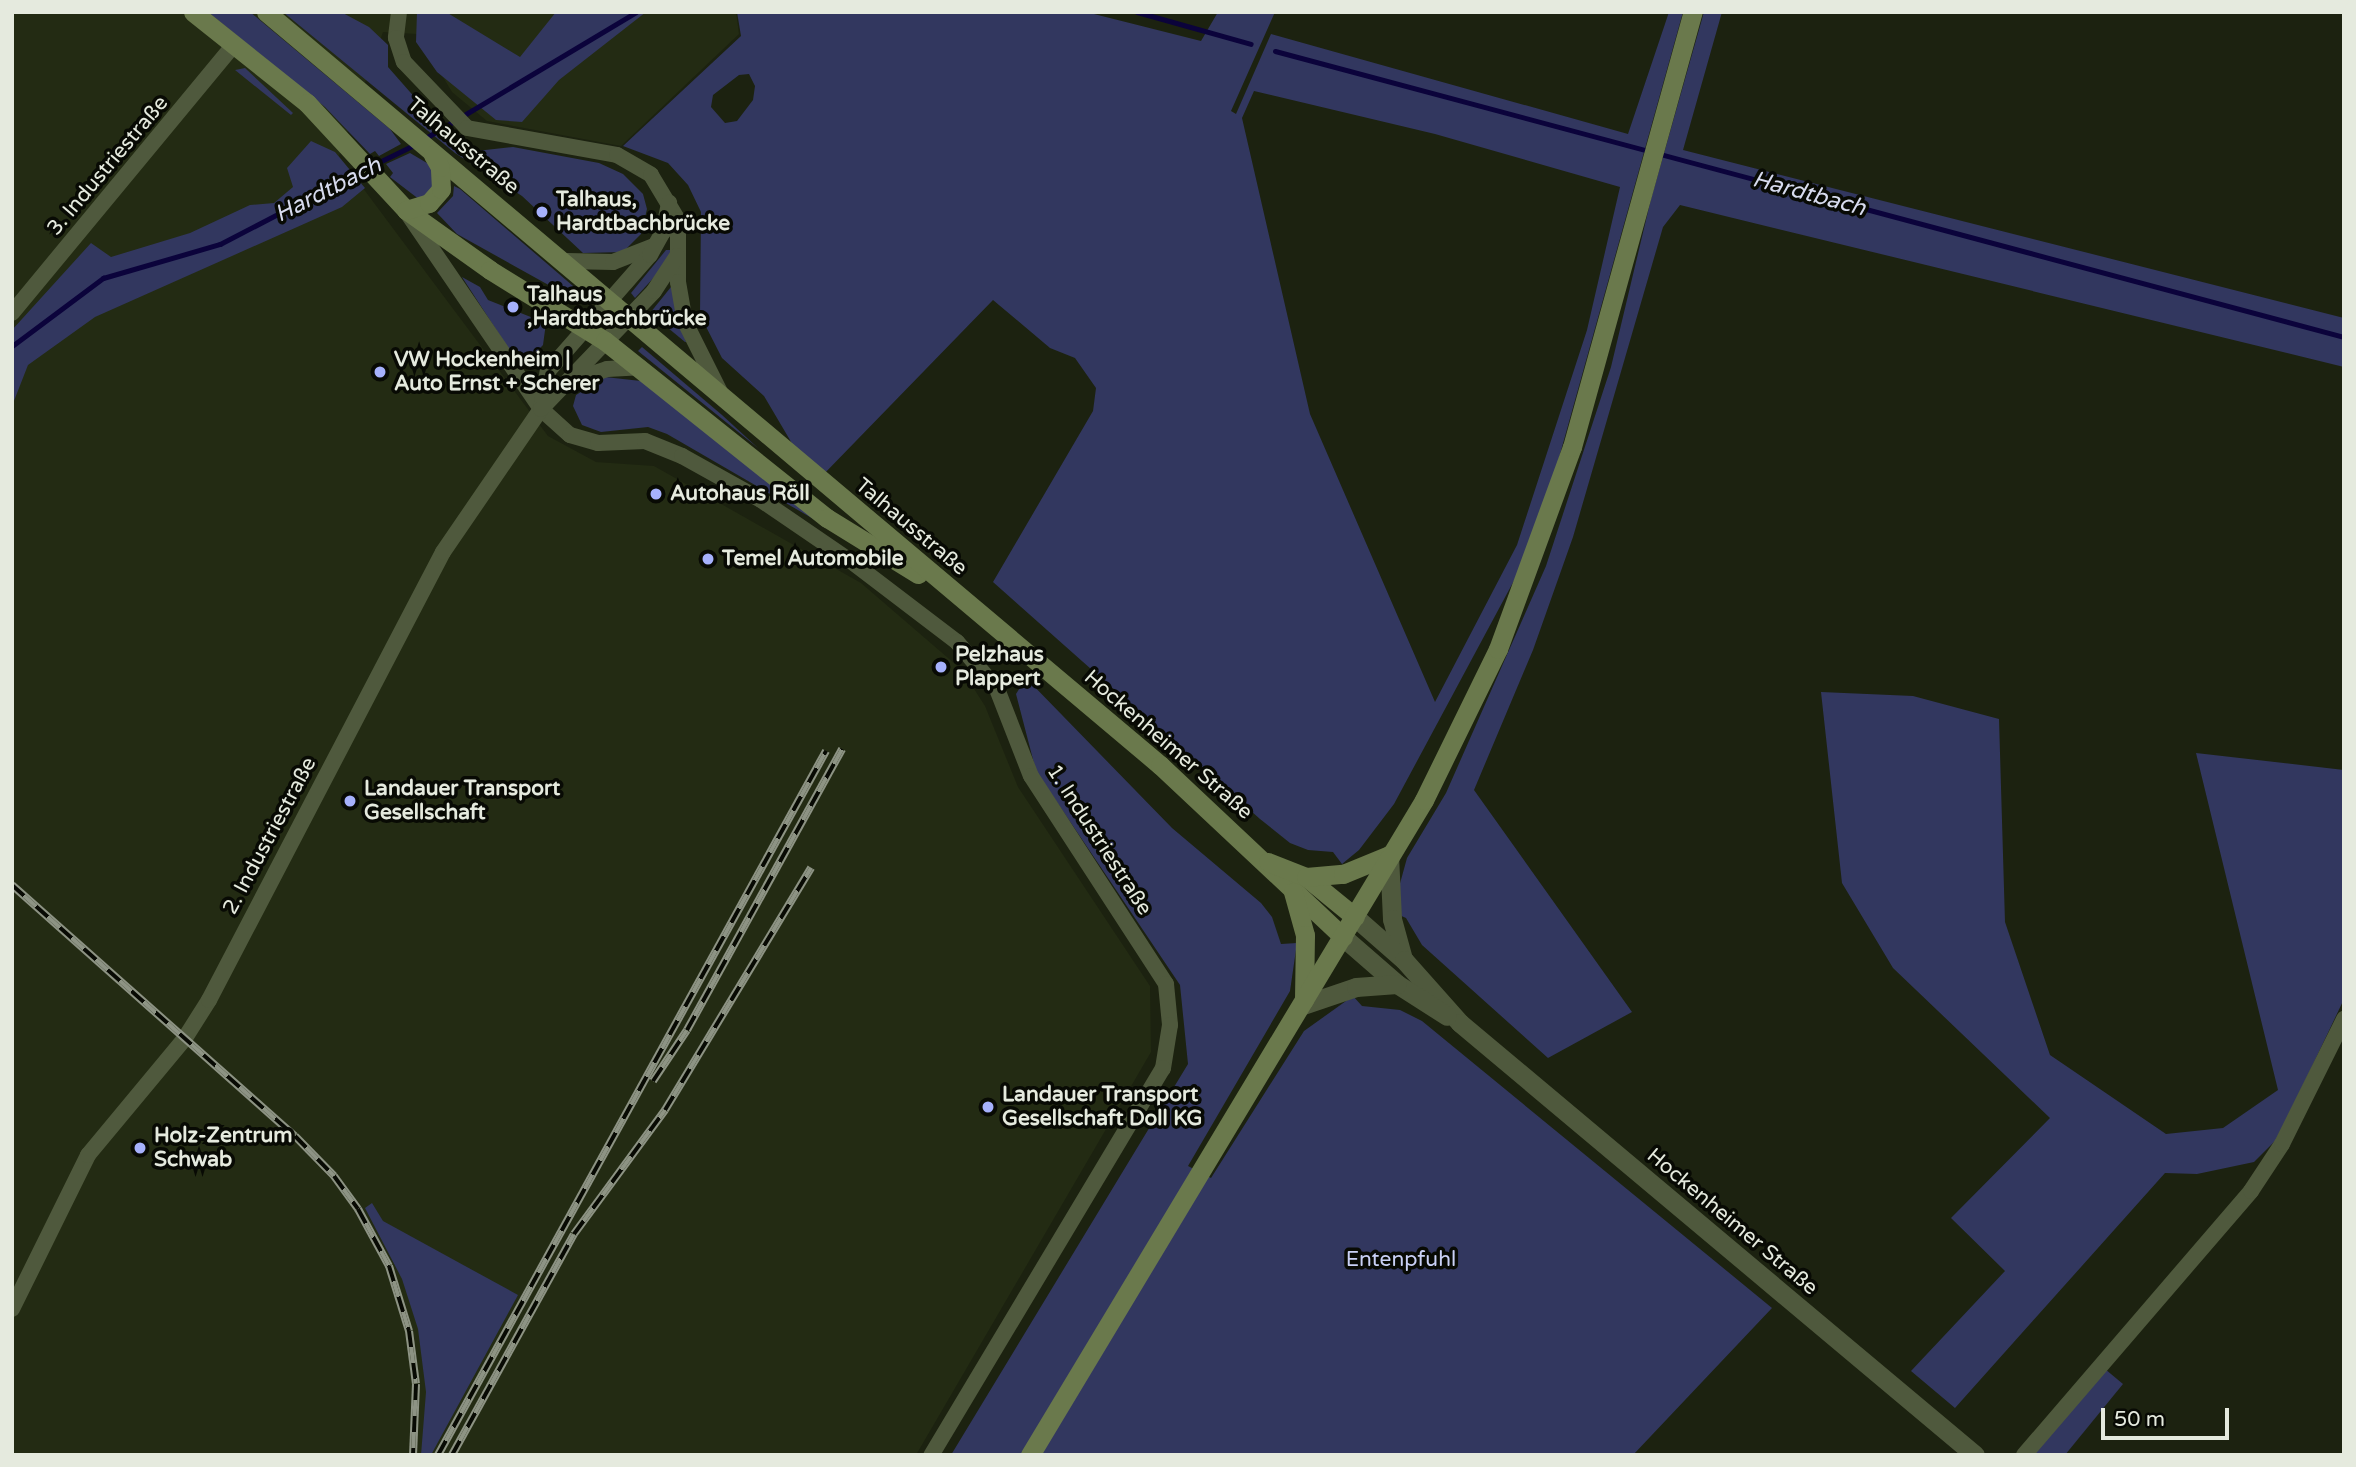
<!DOCTYPE html>
<html>
<head>
<meta charset="utf-8">
<style>
	body { margin:0 }
	#map { position:relative; width:2356px; height:1467px; overflow:hidden; background:#1c2210; font-family:"Varela Round",sans-serif }
	div>[style] { position:absolute }
	.built>* { inset:0; background:#232b13 }
	.green>* { inset:0; background:#32375f }
	.stream>* { height:5px; margin:-2.5px; padding:0 2.5px; transform-origin:2.5px; border-radius:2.5px; background:#0b033b }
	.minor>* { height:16px; margin:-8px; padding:0 8px; transform-origin:8px; border-radius:8px; background:#4f593d }
	.tertiary>* { height:19px; margin:-9.5px; padding:0 9.5px; transform-origin:9.5px; border-radius:9.5px; background:#4f593d }
	.secondary>* { height:19px; margin:-9.5px; padding:0 9.5px; transform-origin:9.5px; border-radius:9.5px; background:#6a794c }
	.rail>* { height:8px; margin-top:-4px; transform-origin:0; background:repeating-linear-gradient(90deg,#080a04 0 16px,#8d9384 0 32px); box-sizing:border-box; border-block:2px solid #8d9384 }
	.dots>* { width:19px; height:19px; translate:-50% -50%; box-sizing:border-box; border:4px solid #080a04; border-radius:50% }
	span { translate:-50% -50%; white-space:nowrap; text-align:center; line-height:1.15; -webkit-text-stroke:7px #080a04; paint-order:stroke }
	.street-label { font-size:21px; color:#e5eade }
	.poi-label { font-size:21px; color:#e5eade; font-weight:700 }
	.left { translate:0 -50%; text-align:left }
	.park-label { font-size:21px; color:#cad1f6 }
	.water-label { font-size:23px; color:#d7dbee; font-style:italic }
	.frame { position:absolute; inset:0; border:14px solid #e5eade; pointer-events:none }
	.scale { position:absolute; left:2101px; top:1408px; width:128px; height:32px; box-sizing:border-box; border:4px solid #e5eade; border-top:0; padding-left:9px; font-size:21px; line-height:24px; white-space:nowrap; color:#e5eade; -webkit-text-stroke:5px #080a04; paint-order:stroke }
</style>
</head>
<body>
<div id="map">
	<div class="built">
		<div style="clip-path:polygon(12px 12px,736px 12px,739px 34px,621px 146px,487px 121px,452px 92px,417px 34px,383px 32px,339px 156px,548px 436px,596px 462px,654px 466px,861px 583px,962px 670px,985px 706px,1018px 787px,1150px 986px,1151px 1052px,916px 1455px,12px 1455px)"></div>
	</div>
	<div class="green">
		<div style="clip-path:polygon(208px 12px,250px 12px,390px 129px,401px 144px,379px 156px,375px 151px,370px 154px,325px 107px)"></div>
		<div style="clip-path:polygon(283px 12px,341px 12px,369px 27px,388px 45px,388px 67px,432px 117px,476px 151px,513px 147px,599px 163px,623px 174px,643px 194px,647px 209px,641px 234px,623px 252px,583px 253px,522px 196px,455px 153px)"></div>
		<div style="clip-path:polygon(417px 12px,446px 12px,520px 57px,556px 12px,646px 12px,559px 80px,522px 122px,496px 120px,437px 72px,416px 42px)"></div>
		<div style="clip-path:polygon(evenodd,737px 12px,1086px 12px,1201px 41px,1218px 12px,1275px 12px,1231px 111px,1236px 114px,1271px 34px,1628px 134px,1669px 12px,1683px 12px,1552px 483px,1517px 575px,1394px 804px,1359px 850px,1342px 864px,1333px 852px,1308px 850px,1290px 843px,1260px 819px,993px 582px,1093px 411px,1096px 388px,1075px 358px,1050px 348px,993px 300px,821px 477px,800px 457px,764px 396px,722px 358px,700px 315px,701px 212px,688px 185px,668px 163px,623px 146px,741px 36px,737px 12px,749px 74px,755px 86px,753px 100px,737px 121px,725px 123px,711px 107px,713px 95px,739px 75px,749px 74px,737px 12px,1254px 91px,1435px 134px,1620px 187px,1587px 330px,1517px 545px,1435px 702px,1310px 414px,1242px 118px,1254px 91px)"></div>
		<div style="clip-path:polygon(1704px 12px,1722px 12px,1683px 150px,2344px 318px,2344px 367px,1680px 205px,1663px 227px,1573px 537px,1533px 650px,1474px 790px,1632px 1012px,1548px 1058px,1422px 945px,1406px 918px,1397px 914px,1396px 898px,1407px 858px,1446px 793px,1546px 566px,1611px 367px,1651px 199px)"></div>
		<div style="clip-path:polygon(245px 68px,293px 113px,291px 115px,235px 70px)"></div>
		<div style="clip-path:polygon(311px 141px,335px 152px,365px 188px,342px 207px,95px 317px,28px 365px,12px 406px,12px 330px,91px 243px,111px 257px,190px 233px,250px 205px,274px 203px,293px 187px,287px 168px)"></div>
		<div style="clip-path:polygon(410px 153px,432px 166px,437px 185px,420px 200px,390px 177px,393px 173px,386px 164px)"></div>
		<div style="clip-path:polygon(454px 186px,460px 189px,580px 292px,572px 298px,457px 234px,437px 213px,453px 196px)"></div>
		<div style="clip-path:polygon(666px 250px,671px 250px,670px 260px,635px 298px,631px 293px)"></div>
		<div style="clip-path:polygon(462px 277px,480px 287px,488px 300px,546px 323px,543px 345px,521px 368px)"></div>
		<div style="clip-path:polygon(671px 287px,686px 342px,685px 342px,650px 313px)"></div>
		<div style="clip-path:polygon(642px 347px,722px 415px,758px 448px,638px 351px)"></div>
		<div style="clip-path:polygon(605px 377px,641px 381px,865px 549px,667px 434px,648px 427px,601px 432px,582px 425px,573px 406px,576px 395px)"></div>
		<div style="clip-path:polygon(1026px 678px,1172px 828px,1261px 903px,1272px 917px,1281px 944px,1297px 943px,1290px 991px,1188px 1166px,1211px 1178px,1304px 1031px,1353px 996px,1362px 1006px,1400px 1010px,1422px 1021px,1772px 1308px,1633px 1455px,951px 1455px,1188px 1064px,1180px 985px,1036px 771px,1016px 694px)"></div>
		<div style="clip-path:polygon(1821px 692px,1913px 696px,1999px 719px,2005px 922px,2050px 1055px,2166px 1134px,2223px 1128px,2278px 1090px,2196px 753px,2344px 770px,2344px 999px,2278px 1138px,2254px 1162px,2197px 1174px,2165px 1173px,1955px 1408px,1911px 1371px,2005px 1271px,1951px 1218px,2050px 1118px,1893px 968px,1842px 883px)"></div>
		<div style="clip-path:polygon(372px 1203px,383px 1221px,518px 1295px,431px 1455px,421px 1455px,426px 1392px,418px 1329px,402px 1279px,365px 1208px)"></div>
		<div style="clip-path:polygon(2105px 1369px,2123px 1384px,2065px 1455px,2030px 1455px)"></div>
	</div>
	<div class="stream">
		<div style="left:1137px;top:12px;width:118px;rotate:15.7deg"></div>
		<div style="left:1275px;top:51px;width:1107px;rotate:14.98deg"></div>
		<div style="left:424px;top:139px;width:247px;rotate:-30.9deg"></div>
		<div style="left:371px;top:166px;width:50px;rotate:-26.1deg"></div>
		<div style="left:12px;top:346px;width:114px;rotate:-36.8deg"></div>
		<div style="left:103px;top:278px;width:122px;rotate:-16.2deg"></div>
		<div style="left:220px;top:244px;width:160px;rotate:-27.5deg"></div>
	</div>
	<div class="minor">
		<div style="left:399px;top:12px;width:26px;rotate:97deg"></div>
		<div style="left:396px;top:38px;width:25px;rotate:72deg"></div>
		<div style="left:404px;top:62px;width:91px;rotate:46.3deg"></div>
		<div style="left:467px;top:128px;width:152px;rotate:10.2deg"></div>
		<div style="left:617px;top:155px;width:39px;rotate:30deg"></div>
		<div style="left:651px;top:175px;width:52px;rotate:59deg"></div>
		<div style="left:678px;top:220px;width:62px;rotate:90deg"></div>
		<div style="left:678px;top:282px;width:41px;rotate:80.1deg"></div>
		<div style="left:685px;top:322px;width:80px;rotate:63.4deg"></div>
		<div style="left:408px;top:214px;width:236px;rotate:55.7deg"></div>
		<div style="left:541px;top:409px;width:39px;rotate:42deg"></div>
		<div style="left:570px;top:435px;width:29px;rotate:16deg"></div>
		<div style="left:598px;top:443px;width:47px;rotate:-2.4deg"></div>
		<div style="left:645px;top:441px;width:40px;rotate:22deg"></div>
		<div style="left:682px;top:456px;width:90px;rotate:29.1deg"></div>
		<div style="left:761px;top:500px;width:110px;rotate:34.3deg"></div>
		<div style="left:852px;top:562px;width:132px;rotate:37.3deg"></div>
		<div style="left:957px;top:642px;width:62px;rotate:49.6deg"></div>
		<div style="left:997px;top:689px;width:93px;rotate:68.7deg"></div>
		<div style="left:1031px;top:776px;width:248px;rotate:57deg"></div>
		<div style="left:1166px;top:984px;width:41px;rotate:84.4deg"></div>
		<div style="left:1170px;top:1025px;width:44px;rotate:99.2deg"></div>
		<div style="left:1163px;top:1068px;width:451px;rotate:120.9deg"></div>
		<div style="left:567px;top:261px;width:46px;rotate:1.2deg"></div>
		<div style="left:613px;top:262px;width:44px;rotate:-21.3deg"></div>
		<div style="left:12px;top:313px;width:348px;rotate:-50.4deg"></div>
		<div style="left:568px;top:382px;width:41px;rotate:-18.4deg"></div>
		<div style="left:607px;top:369px;width:33px;rotate:-3deg"></div>
		<div style="left:541px;top:409px;width:39px;rotate:-80deg"></div>
		<div style="left:548px;top:371px;width:154px;rotate:-48.7deg"></div>
		<div style="left:650px;top:255px;width:26px;rotate:-61deg"></div>
		<div style="left:663px;top:232px;width:30px;rotate:-78deg"></div>
		<div style="left:12px;top:1309px;width:172px;rotate:-63.7deg"></div>
		<div style="left:88px;top:1155px;width:152px;rotate:-50.3deg"></div>
		<div style="left:185px;top:1038px;width:45px;rotate:-57.7deg"></div>
		<div style="left:209px;top:1000px;width:505px;rotate:-62.42deg"></div>
		<div style="left:443px;top:552px;width:173px;rotate:-55.6deg"></div>
		<div style="left:541px;top:409px;width:163px;rotate:-46.2deg"></div>
		<div style="left:654px;top:291px;width:42px;rotate:-56.7deg"></div>
		<div style="left:2024px;top:1455px;width:348px;rotate:-49.3deg"></div>
		<div style="left:2251px;top:1191px;width:56px;rotate:-56.6deg"></div>
		<div style="left:2282px;top:1144px;width:140px;rotate:-63.6deg"></div>
	</div>
	<div class="tertiary">
		<div style="left:1389px;top:855px;width:64px;rotate:87.3deg"></div>
		<div style="left:1392px;top:919px;width:41px;rotate:74.6deg"></div>
		<div style="left:1355px;top:917px;width:65px;rotate:41.3deg"></div>
		<div style="left:1404px;top:960px;width:84px;rotate:48.4deg"></div>
		<div style="left:1460px;top:1023px;width:672px;rotate:39.99deg"></div>
		<div style="left:1343px;top:937px;width:72px;rotate:41deg"></div>
		<div style="left:1397px;top:984px;width:59px;rotate:32.6deg"></div>
		<div style="left:1303px;top:1005px;width:56px;rotate:-18.8deg"></div>
		<div style="left:1356px;top:987px;width:41px;rotate:-4.2deg"></div>
	</div>
	<div class="secondary">
		<div style="left:193px;top:12px;width:146px;rotate:38.6deg"></div>
		<div style="left:307px;top:103px;width:146px;rotate:47.2deg"></div>
		<div style="left:406px;top:210px;width:103px;rotate:35.5deg"></div>
		<div style="left:490px;top:270px;width:135px;rotate:31.7deg"></div>
		<div style="left:605px;top:341px;width:284px;rotate:38.6deg"></div>
		<div style="left:827px;top:518px;width:107px;rotate:31.6deg"></div>
		<div style="left:266px;top:12px;width:1169px;rotate:40.11deg"></div>
		<div style="left:1160px;top:765px;width:251px;rotate:43.2deg"></div>
		<div style="left:406px;top:210px;width:24px;rotate:-17deg"></div>
		<div style="left:429px;top:203px;width:18px;rotate:-49deg"></div>
		<div style="left:441px;top:189px;width:22px;rotate:-93deg"></div>
		<div style="left:440px;top:167px;width:14px;rotate:-120deg"></div>
		<div style="left:1268px;top:862px;width:41px;rotate:21.5deg"></div>
		<div style="left:1306px;top:877px;width:63px;rotate:39.2deg"></div>
		<div style="left:1306px;top:877px;width:37px;rotate:-5deg"></div>
		<div style="left:1343px;top:874px;width:50px;rotate:-22.4deg"></div>
		<div style="left:1293px;top:892px;width:45px;rotate:74.4deg"></div>
		<div style="left:1305px;top:935px;width:65px;rotate:90.9deg"></div>
		<div style="left:1030px;top:1455px;width:764px;rotate:-58.97deg"></div>
		<div style="left:1424px;top:800px;width:168px;rotate:-63.9deg"></div>
		<div style="left:1498px;top:649px;width:215px;rotate:-69.9deg"></div>
		<div style="left:1572px;top:447px;width:452px;rotate:-74.5deg"></div>
	</div>
	<div class="rail">
		<div style="left:12px;top:885px;width:378px;rotate:41.6deg"></div>
		<div style="left:295px;top:1136px;width:56px;rotate:45.7deg"></div>
		<div style="left:334px;top:1176px;width:41px;rotate:54deg"></div>
		<div style="left:358px;top:1209px;width:65px;rotate:61.5deg"></div>
		<div style="left:389px;top:1266px;width:68px;rotate:72.9deg"></div>
		<div style="left:409px;top:1331px;width:53px;rotate:82.5deg"></div>
		<div style="left:416px;top:1384px;width:71px;rotate:92.4deg"></div>
		<div style="left:653px;top:1081px;width:61px;rotate:-56.3deg"></div>
		<div style="left:687px;top:1030px;width:321px;rotate:-61.1deg"></div>
		<div style="left:438px;top:1455px;width:804px;rotate:-61.14deg"></div>
		<div style="left:452px;top:1455px;width:252px;rotate:-61.1deg"></div>
		<div style="left:574px;top:1234px;width:154px;rotate:-53.7deg"></div>
		<div style="left:665px;top:1110px;width:283px;rotate:-58.9deg"></div>
	</div>
	<div class="dots">
		<div style="left:542px;top:212px;background:#a6b1fc"></div>
		<div style="left:513px;top:307px;background:#a6b1fc"></div>
		<div style="left:380px;top:372px;background:#a6b1fc"></div>
		<div style="left:656px;top:494px;background:#a6b1fc"></div>
		<div style="left:708px;top:559px;background:#a6b1fc"></div>
		<div style="left:941px;top:667px;background:#a6b1fc"></div>
		<div style="left:350px;top:801px;background:#a6b1fc"></div>
		<div style="left:988px;top:1107px;background:#a6b1fc"></div>
		<div style="left:140px;top:1148px;background:#a6b1fc"></div>
	</div>
	<div class="street-label">
		<span style="left:463px;top:146px;rotate:40deg">Talhausstraße</span>
		<span style="left:108px;top:166px;rotate:-50deg">3. Industriestraße</span>
		<span style="left:911px;top:527px;rotate:40deg">Talhausstraße</span>
		<span style="left:1168px;top:745px;rotate:41deg">Hockenheimer Straße</span>
		<span style="left:270px;top:836px;rotate:-62deg">2. Industriestraße</span>
		<span style="left:1099px;top:840px;rotate:57deg">1. Industriestraße</span>
		<span style="left:1732px;top:1222px;rotate:40deg">Hockenheimer Straße</span>
	</div>
	<div class="poi-label">
		<span class="left" style="left:556px;top:212px">Talhaus,<br>Hardtbachbrücke</span>
		<span class="left" style="left:527px;top:307px">Talhaus<br>,Hardtbachbrücke</span>
		<span class="left" style="left:394px;top:372px">VW Hockenheim |<br>Auto Ernst + Scherer</span>
		<span class="left" style="left:670px;top:494px">Autohaus Röll</span>
		<span class="left" style="left:722px;top:559px">Temel Automobile</span>
		<span class="left" style="left:955px;top:667px">Pelzhaus<br>Plappert</span>
		<span class="left" style="left:364px;top:801px">Landauer Transport<br>Gesellschaft</span>
		<span class="left" style="left:1002px;top:1107px">Landauer Transport<br>Gesellschaft Doll KG</span>
		<span class="left" style="left:154px;top:1148px">Holz-Zentrum<br>Schwab</span>
	</div>
	<div class="park-label">
		<span style="left:1401px;top:1260px">Entenpfuhl</span>
	</div>
	<div class="water-label">
		<span style="left:328px;top:190px;rotate:-27deg">Hardtbach</span>
		<span style="left:1809px;top:194px;rotate:15deg">Hardtbach</span>
	</div>
	<div class="frame"></div>
	<div class="scale">50 m</div>
</div>
</body>
</html>
